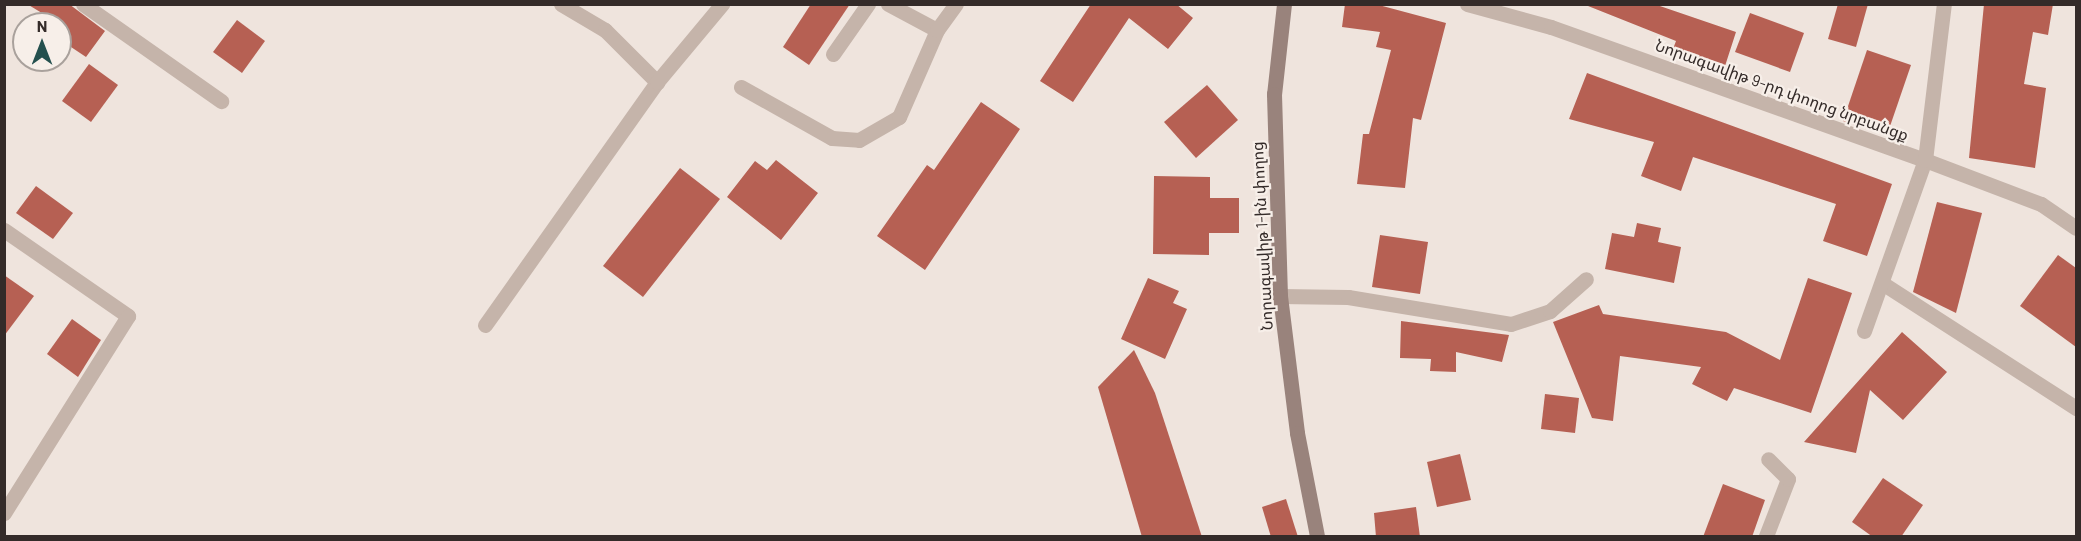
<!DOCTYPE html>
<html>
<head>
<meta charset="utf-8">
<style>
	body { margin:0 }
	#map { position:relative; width:2081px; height:541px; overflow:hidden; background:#efe4dd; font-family:Barlow,"Noto Sans Armenian",sans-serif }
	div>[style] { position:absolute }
	.building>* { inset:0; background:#b66053 }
	.lane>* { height:15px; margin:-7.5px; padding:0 7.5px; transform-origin:7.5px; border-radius:7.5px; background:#c5b4aa }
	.street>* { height:15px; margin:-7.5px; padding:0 7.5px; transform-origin:7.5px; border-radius:7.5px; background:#c5b4aa }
	.secondary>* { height:15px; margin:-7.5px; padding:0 7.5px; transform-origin:7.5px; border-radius:7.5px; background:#99837c }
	span { translate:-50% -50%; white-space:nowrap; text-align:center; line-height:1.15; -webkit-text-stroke:4.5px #f7efe9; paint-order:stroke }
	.street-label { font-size:16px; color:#342b29 }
	.frame { position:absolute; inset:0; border:6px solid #342b29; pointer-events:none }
	.north { position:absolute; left:12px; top:12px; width:60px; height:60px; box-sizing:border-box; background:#f7efe9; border:2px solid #a9a19c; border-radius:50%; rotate:0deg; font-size:16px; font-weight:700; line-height:24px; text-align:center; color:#342b29 }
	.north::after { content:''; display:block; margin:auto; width:21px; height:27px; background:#24504e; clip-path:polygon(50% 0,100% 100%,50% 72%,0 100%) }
</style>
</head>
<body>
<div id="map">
	<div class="building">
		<div style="clip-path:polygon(27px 4px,69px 4px,105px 31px,86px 57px,62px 41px,67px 33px,60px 24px)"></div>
		<div style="clip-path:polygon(811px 4px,850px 4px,809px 65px,783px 47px)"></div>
		<div style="clip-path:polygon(1091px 4px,1176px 4px,1193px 18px,1168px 49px,1129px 18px,1073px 102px,1040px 81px)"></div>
		<div style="clip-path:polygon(1345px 4px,1375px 4px,1446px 23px,1421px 120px,1413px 118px,1405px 188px,1357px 184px,1363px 134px,1369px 134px,1391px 50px,1376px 47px,1380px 32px,1342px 27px)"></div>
		<div style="clip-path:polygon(1583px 4px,1654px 4px,1736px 32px,1725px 66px,1673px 49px,1676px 41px)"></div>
		<div style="clip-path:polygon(1838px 4px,1868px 4px,1856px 47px,1828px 39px)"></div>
		<div style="clip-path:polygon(1984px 4px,2053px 4px,2048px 35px,2033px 32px,2024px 84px,2046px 88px,2035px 168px,1969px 158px)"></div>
		<div style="clip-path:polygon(1750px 13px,1804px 33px,1790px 72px,1735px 52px)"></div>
		<div style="clip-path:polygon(237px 20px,265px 41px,242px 73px,213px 52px)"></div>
		<div style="clip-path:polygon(1867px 50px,1911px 65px,1887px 135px,1843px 121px)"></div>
		<div style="clip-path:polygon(89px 64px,118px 85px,91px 122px,62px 101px)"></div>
		<div style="clip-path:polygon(1587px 73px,1892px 184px,1867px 256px,1823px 241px,1836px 204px,1693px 157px,1681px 191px,1641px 176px,1654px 142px,1569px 119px)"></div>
		<div style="clip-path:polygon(1207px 85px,1238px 120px,1196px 158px,1164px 122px)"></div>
		<div style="clip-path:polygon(981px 102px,1020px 129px,925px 270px,877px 236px,927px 165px,934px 170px)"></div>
		<div style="clip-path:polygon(776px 160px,818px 193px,781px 240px,727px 197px,755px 161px,767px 170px)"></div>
		<div style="clip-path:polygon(680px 168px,720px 199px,643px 297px,603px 266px)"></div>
		<div style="clip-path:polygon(1154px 176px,1210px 177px,1210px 198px,1239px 198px,1239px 233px,1209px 233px,1209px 255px,1153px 254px)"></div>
		<div style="clip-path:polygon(36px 186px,73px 213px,53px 239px,16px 213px)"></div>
		<div style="clip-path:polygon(1937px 202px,1982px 213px,1956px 313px,1913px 292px)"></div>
		<div style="clip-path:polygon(1637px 223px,1661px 228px,1658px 242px,1681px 247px,1674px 283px,1605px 269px,1612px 233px,1634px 237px)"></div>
		<div style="clip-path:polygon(1380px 235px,1428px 242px,1420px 294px,1372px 287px)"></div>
		<div style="clip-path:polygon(2058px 255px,2076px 268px,2076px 347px,2020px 306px)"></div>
		<div style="clip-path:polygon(4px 275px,34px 296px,4px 336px)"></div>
		<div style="clip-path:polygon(1148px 278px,1179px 291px,1173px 303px,1187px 309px,1165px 359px,1121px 339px)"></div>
		<div style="clip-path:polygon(1808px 278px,1852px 293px,1811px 413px,1734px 388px,1727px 401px,1692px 384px,1701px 367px,1620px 356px,1613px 421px,1592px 418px,1553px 322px,1599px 305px,1603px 314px,1726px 332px,1780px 360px)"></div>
		<div style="clip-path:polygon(72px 319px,101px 340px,78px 377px,47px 354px)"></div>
		<div style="clip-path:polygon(1401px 321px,1509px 335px,1502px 362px,1456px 352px,1456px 372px,1430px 371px,1431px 359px,1400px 358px)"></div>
		<div style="clip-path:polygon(1902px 332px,1947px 372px,1903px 420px,1870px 390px,1856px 453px,1804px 442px)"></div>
		<div style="clip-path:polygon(1134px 350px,1155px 393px,1202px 537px,1142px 537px,1098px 387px)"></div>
		<div style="clip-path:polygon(1545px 394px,1579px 398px,1575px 433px,1541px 429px)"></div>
		<div style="clip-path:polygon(1460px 454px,1471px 500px,1437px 507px,1427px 462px)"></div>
		<div style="clip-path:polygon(1883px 478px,1923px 505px,1901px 537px,1873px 537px,1852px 522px)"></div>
		<div style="clip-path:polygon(1723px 484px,1765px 500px,1752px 537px,1703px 537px)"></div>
		<div style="clip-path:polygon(1286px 499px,1298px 537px,1271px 537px,1262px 507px)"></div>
		<div style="clip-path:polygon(1416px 507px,1420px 537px,1376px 537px,1374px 513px)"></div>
	</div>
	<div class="lane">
		<div style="left:83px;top:4px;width:169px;rotate:35.1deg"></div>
		<div style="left:888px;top:4px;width:55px;rotate:28deg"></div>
		<div style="left:833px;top:54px;width:61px;rotate:-55deg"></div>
		<div style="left:741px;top:87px;width:104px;rotate:29.3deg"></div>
		<div style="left:832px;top:138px;width:27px;rotate:4deg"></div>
		<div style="left:859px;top:140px;width:46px;rotate:-29.9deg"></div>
		<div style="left:899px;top:117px;width:95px;rotate:-66.4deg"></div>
		<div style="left:937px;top:30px;width:32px;rotate:-54deg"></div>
		<div style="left:4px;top:230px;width:151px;rotate:34.7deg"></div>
		<div style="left:128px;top:316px;width:233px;rotate:122.2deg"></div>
		<div style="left:1882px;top:283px;width:231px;rotate:32.8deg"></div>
		<div style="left:1280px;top:296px;width:68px;rotate:0.8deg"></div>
		<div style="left:1348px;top:297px;width:165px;rotate:9.4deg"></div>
		<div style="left:1511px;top:324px;width:41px;rotate:-18.4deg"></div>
		<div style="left:1550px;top:311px;width:48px;rotate:-41.6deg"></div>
		<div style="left:1766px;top:536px;width:61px;rotate:-68.9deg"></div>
		<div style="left:1788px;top:479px;width:28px;rotate:-135deg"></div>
	</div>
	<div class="street">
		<div style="left:561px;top:4px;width:51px;rotate:30.6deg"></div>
		<div style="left:605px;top:30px;width:74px;rotate:45deg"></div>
		<div style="left:1467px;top:4px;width:87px;rotate:15.3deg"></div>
		<div style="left:1551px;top:27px;width:397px;rotate:19.6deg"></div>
		<div style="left:1925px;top:160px;width:124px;rotate:20.8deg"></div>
		<div style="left:2041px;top:204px;width:42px;rotate:34.4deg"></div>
		<div style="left:485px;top:325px;width:298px;rotate:-54.7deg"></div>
		<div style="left:657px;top:82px;width:102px;rotate:-50.2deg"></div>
		<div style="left:1864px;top:331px;width:182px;rotate:-70.4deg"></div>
		<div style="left:1925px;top:160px;width:157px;rotate:-83.1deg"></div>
	</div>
	<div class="secondary">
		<div style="left:1284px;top:4px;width:91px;rotate:96.3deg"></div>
		<div style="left:1274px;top:94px;width:202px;rotate:88.3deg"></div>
		<div style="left:1280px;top:296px;width:138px;rotate:82.9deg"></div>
		<div style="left:1297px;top:433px;width:105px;rotate:79deg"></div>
	</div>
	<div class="street-label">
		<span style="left:1782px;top:90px;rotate:20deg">Նորագավիթ 9-րդ փողոց նրբանցք</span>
		<span style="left:1262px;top:236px;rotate:-93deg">Նորագավիթ 1-ին փողոց</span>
	</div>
	<div class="frame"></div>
	<div class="north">N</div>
</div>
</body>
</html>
